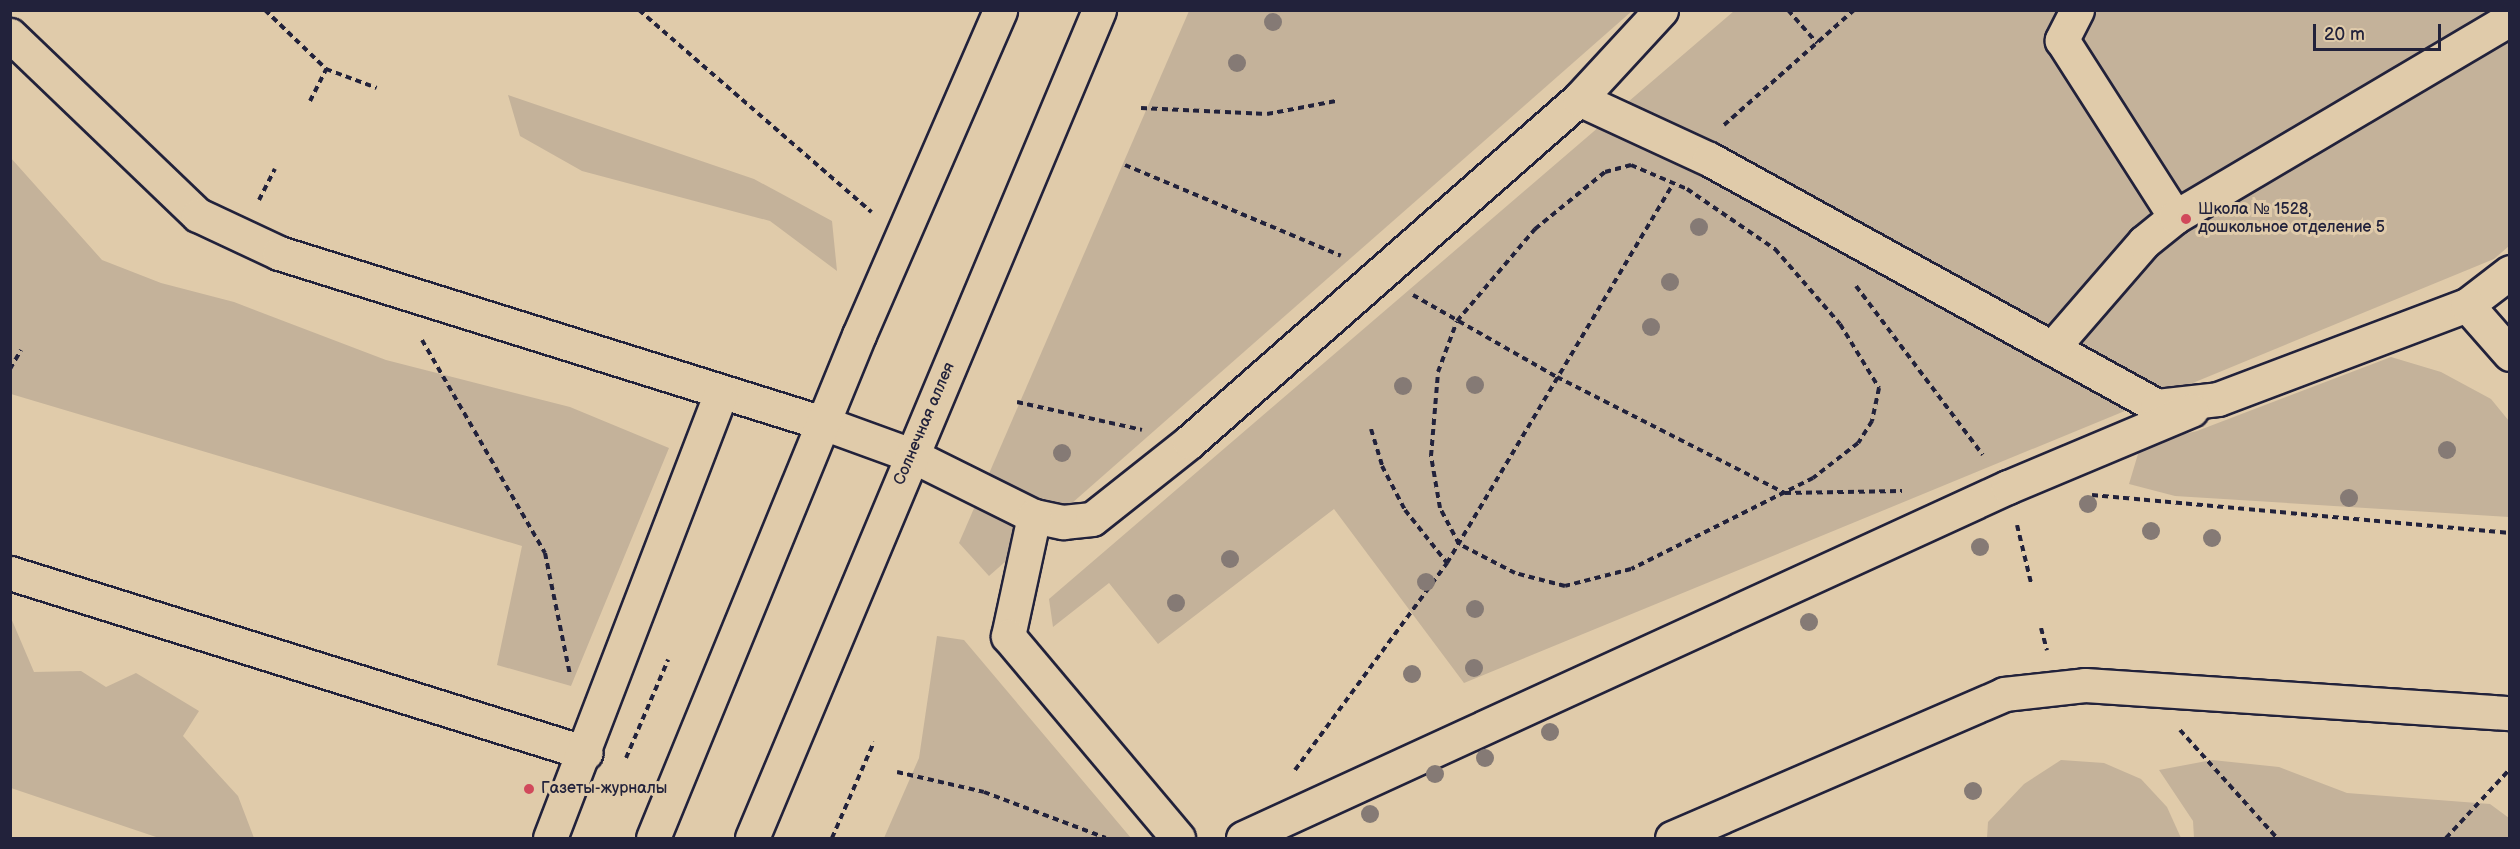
<!DOCTYPE html>
<html>
<head>
<meta charset="utf-8">
<style>
	body { margin:0 }
	#map { position:relative; width:2520px; height:849px; overflow:hidden; background:#e0cbaa; font-family:"Balsamiq Sans",sans-serif }
	div>[style] { position:absolute }
	.green>* { inset:0; background:#c4b29a }
	.path>* { height:4px; margin-top:-2px; transform-origin:0; background:repeating-linear-gradient(90deg,#22223b 0 6px,transparent 0 10.5px) }
	.roads { filter:drop-shadow(2px 0 #22223b) drop-shadow(-2px 0 #22223b) drop-shadow(0 2px #22223b) drop-shadow(0 -2px #22223b) }
	.minor>* { height:33px; margin:-16.5px; padding:0 16.5px; transform-origin:16.5px; border-radius:16.5px; background:#e0cbaa }
	.major>* { height:33px; margin:-16.5px; padding:0 16.5px; transform-origin:16.5px; border-radius:16.5px; background:#e0cbaa }
	.trees>* { width:18px; height:18px; margin:-9px; border-radius:50%; background:#857a75 }
	.dots>* { width:16px; height:16px; translate:-50% -50%; box-sizing:border-box; border:3px solid #e0cbaa; border-radius:50% }
	span { translate:-50% -50%; white-space:nowrap; text-align:center; line-height:1.15; -webkit-text-stroke:6px #e0cbaa; paint-order:stroke }
	.poi-label { font-size:16px; color:#22223b }
	.left { translate:0 -50%; text-align:left }
	.street-label { font-size:16px; color:#22223b }
	.frame { position:absolute; inset:0; border:12px solid #22223b; pointer-events:none }
	.scale { position:absolute; left:2313px; top:24px; width:128px; height:27px; box-sizing:border-box; border:3px solid #22223b; border-top:0; padding-left:8px; font-size:18px; line-height:21px; white-space:nowrap; color:#22223b; -webkit-text-stroke:4px #e0cbaa; paint-order:stroke }
</style>
</head>
<body>
<div id="map">
	<div class="green">
		<div style="clip-path:polygon(1189px 11px,1632px 11px,989px 576px,959px 543px)"></div>
		<div style="clip-path:polygon(1734px 11px,2509px 11px,2509px 246px,2494px 259px,1464px 683px,1334px 509px,1158px 644px,1109px 583px,1053px 627px,1049px 599px)"></div>
		<div style="clip-path:polygon(508px 95px,754px 179px,832px 221px,837px 271px,770px 221px,582px 171px,520px 136px)"></div>
		<div style="clip-path:polygon(10px 157px,102px 260px,161px 283px,234px 302px,386px 360px,570px 407px,669px 448px,571px 686px,497px 665px,522px 546px,11px 394px)"></div>
		<div style="clip-path:polygon(2391px 357px,2441px 372px,2491px 399px,2509px 421px,2509px 517px,2175px 496px,2129px 484px,2141px 444px,2197px 431px)"></div>
		<div style="clip-path:polygon(11px 618px,34px 672px,81px 671px,106px 687px,136px 673px,199px 711px,183px 736px,238px 796px,254px 838px,159px 838px,11px 788px)"></div>
		<div style="clip-path:polygon(937px 636px,964px 640px,1131px 838px,884px 838px,919px 758px)"></div>
		<div style="clip-path:polygon(2061px 760px,2104px 763px,2141px 779px,2167px 807px,2181px 838px,1987px 838px,1988px 822px,2024px 784px)"></div>
		<div style="clip-path:polygon(2212px 760px,2279px 767px,2347px 793px,2490px 804px,2509px 818px,2509px 838px,2194px 838px,2193px 821px,2159px 770px)"></div>
	</div>
	<div class="path">
		<div style="left:265px;top:10px;width:85px;rotate:44deg"></div>
		<div style="left:326px;top:69px;width:54px;rotate:20.4deg"></div>
		<div style="left:639px;top:10px;width:308px;rotate:41deg"></div>
		<div style="left:1788px;top:10px;width:44px;rotate:48.7deg"></div>
		<div style="left:310px;top:101px;width:36px;rotate:-63deg"></div>
		<div style="left:1141px;top:108px;width:126px;rotate:2.7deg"></div>
		<div style="left:1267px;top:114px;width:70px;rotate:-10.7deg"></div>
		<div style="left:1724px;top:125px;width:174px;rotate:-41.5deg"></div>
		<div style="left:1125px;top:165px;width:234px;rotate:22.8deg"></div>
		<div style="left:1631px;top:165px;width:61px;rotate:23.2deg"></div>
		<div style="left:1687px;top:189px;width:107px;rotate:34.3deg"></div>
		<div style="left:1775px;top:249px;width:99px;rotate:49.1deg"></div>
		<div style="left:1840px;top:324px;width:75px;rotate:58.6deg"></div>
		<div style="left:1879px;top:388px;width:34px;rotate:102deg"></div>
		<div style="left:1872px;top:421px;width:26px;rotate:122deg"></div>
		<div style="left:1858px;top:443px;width:57px;rotate:142.1deg"></div>
		<div style="left:1813px;top:478px;width:203px;rotate:153.4deg"></div>
		<div style="left:1631px;top:569px;width:68px;rotate:165.6deg"></div>
		<div style="left:1565px;top:586px;width:52px;rotate:-165.4deg"></div>
		<div style="left:1515px;top:573px;width:63px;rotate:-152.6deg"></div>
		<div style="left:1459px;top:544px;width:41px;rotate:-117.8deg"></div>
		<div style="left:1440px;top:508px;width:53px;rotate:-99.8deg"></div>
		<div style="left:1431px;top:456px;width:84px;rotate:-85.2deg"></div>
		<div style="left:1438px;top:372px;width:54px;rotate:-69.6deg"></div>
		<div style="left:1457px;top:321px;width:121px;rotate:-49.7deg"></div>
		<div style="left:1535px;top:229px;width:90px;rotate:-39.2deg"></div>
		<div style="left:1605px;top:172px;width:27px;rotate:-15deg"></div>
		<div style="left:259px;top:200px;width:35px;rotate:-63deg"></div>
		<div style="left:1856px;top:286px;width:211px;rotate:53.1deg"></div>
		<div style="left:1413px;top:295px;width:166px;rotate:29.7deg"></div>
		<div style="left:1557px;top:377px;width:256px;rotate:27deg"></div>
		<div style="left:1785px;top:493px;width:117px;rotate:-1deg"></div>
		<div style="left:422px;top:340px;width:246px;rotate:60deg"></div>
		<div style="left:545px;top:553px;width:125px;rotate:78.4deg"></div>
		<div style="left:10px;top:369px;width:22px;rotate:-60deg"></div>
		<div style="left:1017px;top:402px;width:128px;rotate:12.6deg"></div>
		<div style="left:1371px;top:429px;width:39px;rotate:73deg"></div>
		<div style="left:1382px;top:466px;width:50px;rotate:62.4deg"></div>
		<div style="left:1405px;top:510px;width:68px;rotate:51.6deg"></div>
		<div style="left:2092px;top:495px;width:420px;rotate:5.2deg"></div>
		<div style="left:2017px;top:525px;width:60px;rotate:76.4deg"></div>
		<div style="left:2041px;top:628px;width:23px;rotate:75deg"></div>
		<div style="left:2180px;top:730px;width:145px;rotate:48.1deg"></div>
		<div style="left:626px;top:758px;width:107px;rotate:-66.8deg"></div>
		<div style="left:1295px;top:770px;width:257px;rotate:-53.7deg"></div>
		<div style="left:1447px;top:563px;width:441px;rotate:-59.2deg"></div>
		<div style="left:897px;top:772px;width:89px;rotate:12.9deg"></div>
		<div style="left:984px;top:792px;width:130px;rotate:20.7deg"></div>
		<div style="left:832px;top:838px;width:105px;rotate:-66.4deg"></div>
		<div style="left:2446px;top:838px;width:94px;rotate:-47.2deg"></div>
	</div>
	<div class="roads">
		<div class="minor">
			<div style="left:2077px;top:10px;width:34px;rotate:117deg"></div>
			<div style="left:2062px;top:40px;width:210px;rotate:57.4deg"></div>
			<div style="left:10px;top:35px;width:260px;rotate:43.8deg"></div>
			<div style="left:198px;top:215px;width:89px;rotate:25.1deg"></div>
			<div style="left:279px;top:253px;width:573px;rotate:17.36deg"></div>
			<div style="left:826px;top:424px;width:90px;rotate:20deg"></div>
			<div style="left:911px;top:455px;width:137px;rotate:26.4deg"></div>
			<div style="left:1034px;top:516px;width:30px;rotate:12deg"></div>
			<div style="left:1063px;top:522px;width:29px;rotate:-6deg"></div>
			<div style="left:1092px;top:519px;width:124px;rotate:-38.4deg"></div>
			<div style="left:1189px;top:442px;width:519px;rotate:-41.33deg"></div>
			<div style="left:1579px;top:99px;width:143px;rotate:24.8deg"></div>
			<div style="left:1709px;top:159px;width:512px;rotate:28.87deg"></div>
			<div style="left:2157px;top:406px;width:61px;rotate:-6.5deg"></div>
			<div style="left:2218px;top:399px;width:266px;rotate:-20.7deg"></div>
			<div style="left:2467px;top:305px;width:54px;rotate:-37.5deg"></div>
			<div style="left:1579px;top:99px;width:121px;rotate:-47.3deg"></div>
			<div style="left:2467px;top:305px;width:65px;rotate:48.7deg"></div>
			<div style="left:2053px;top:347px;width:139px;rotate:-49.1deg"></div>
			<div style="left:2144px;top:242px;width:40px;rotate:-39deg"></div>
			<div style="left:2175px;top:217px;width:389px;rotate:-30.6deg"></div>
			<div style="left:1034px;top:516px;width:123px;rotate:102.2deg"></div>
			<div style="left:1008px;top:636px;width:264px;rotate:49.9deg"></div>
			<div style="left:10px;top:573px;width:603px;rotate:17.35deg"></div>
			<div style="left:550px;top:838px;width:475px;rotate:-69deg"></div>
			<div style="left:1243px;top:838px;width:842px;rotate:-24.65deg"></div>
			<div style="left:2008px;top:487px;width:199px;rotate:-22.8deg"></div>
			<div style="left:1672px;top:838px;width:362px;rotate:-23.4deg"></div>
			<div style="left:2004px;top:694px;width:81px;rotate:-6.3deg"></div>
			<div style="left:2085px;top:685px;width:426px;rotate:3.8deg"></div>
		</div>
		<div class="major">
			<div style="left:653px;top:838px;width:544px;rotate:-67.73deg"></div>
			<div style="left:859px;top:335px;width:354px;rotate:-66.5deg"></div>
			<div style="left:752px;top:838px;width:898px;rotate:-67.26deg"></div>
		</div>
	</div>
	<div class="trees">
		<div style="left:1273px;top:22px"></div>
		<div style="left:1237px;top:63px"></div>
		<div style="left:1699px;top:227px"></div>
		<div style="left:1670px;top:282px"></div>
		<div style="left:1651px;top:327px"></div>
		<div style="left:1475px;top:385px"></div>
		<div style="left:1403px;top:386px"></div>
		<div style="left:2447px;top:450px"></div>
		<div style="left:1062px;top:453px"></div>
		<div style="left:2349px;top:498px"></div>
		<div style="left:2088px;top:504px"></div>
		<div style="left:2151px;top:531px"></div>
		<div style="left:2212px;top:538px"></div>
		<div style="left:1980px;top:547px"></div>
		<div style="left:1230px;top:559px"></div>
		<div style="left:1426px;top:582px"></div>
		<div style="left:1176px;top:603px"></div>
		<div style="left:1475px;top:609px"></div>
		<div style="left:1809px;top:622px"></div>
		<div style="left:1474px;top:668px"></div>
		<div style="left:1412px;top:674px"></div>
		<div style="left:1550px;top:732px"></div>
		<div style="left:1485px;top:758px"></div>
		<div style="left:1435px;top:774px"></div>
		<div style="left:1973px;top:791px"></div>
		<div style="left:1370px;top:814px"></div>
	</div>
	<div class="dots">
		<div style="left:2186px;top:219px;background:#d1495b"></div>
		<div style="left:529px;top:789px;background:#d1495b"></div>
	</div>
	<div class="poi-label">
		<span class="left" style="left:2198px;top:219px">Школа № 1528,<br>дошкольное отделение 5</span>
		<span class="left" style="left:541px;top:789px">Газеты-журналы</span>
	</div>
	<div class="street-label">
		<span style="left:925px;top:424px;rotate:-67deg">Солнечная аллея</span>
	</div>
	<div class="frame"></div>
	<div class="scale">20 m</div>
</div>
</body>
</html>
